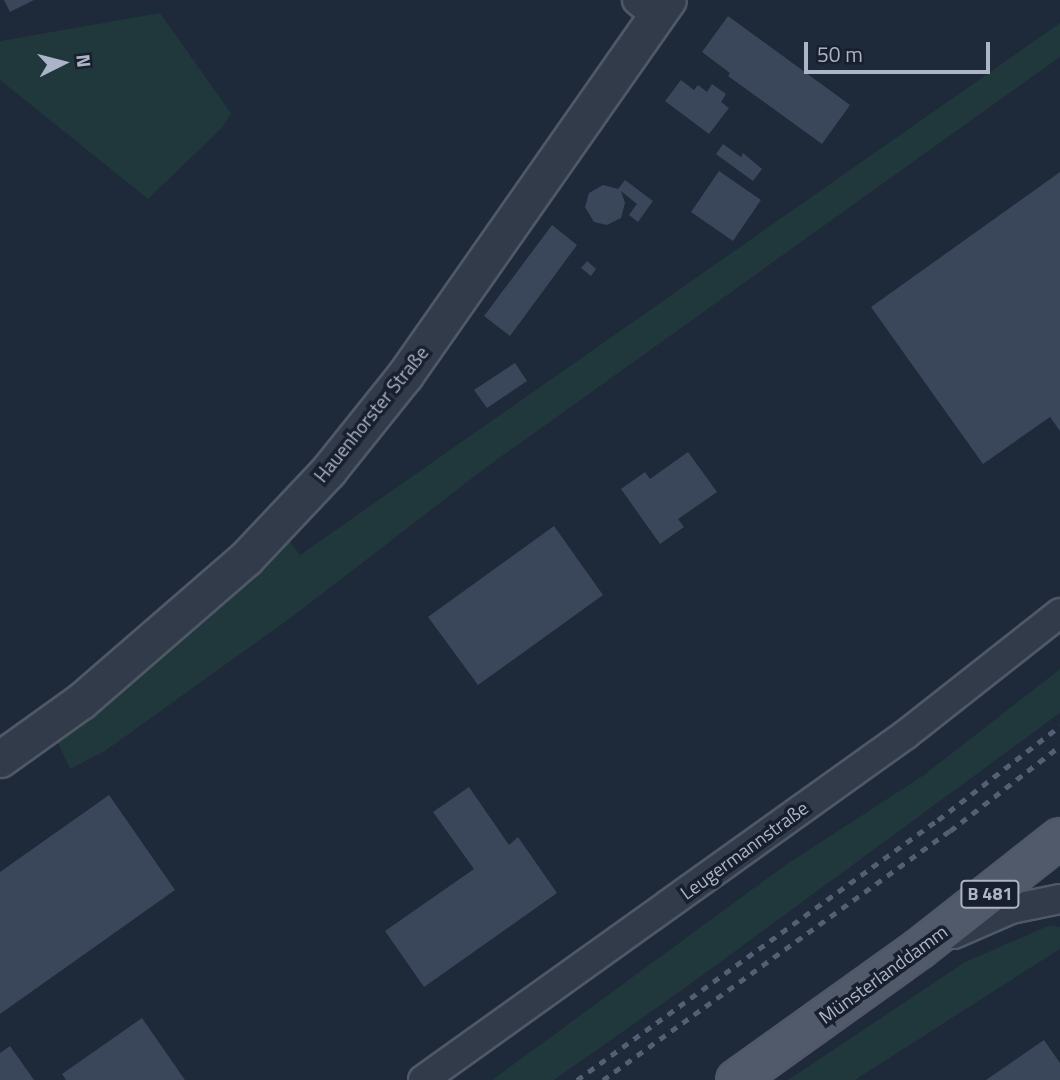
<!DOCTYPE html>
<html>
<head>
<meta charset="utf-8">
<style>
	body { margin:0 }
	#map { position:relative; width:1060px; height:1080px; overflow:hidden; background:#1e2939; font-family:"Titillium Web",sans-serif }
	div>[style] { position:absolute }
	.green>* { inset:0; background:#20373b }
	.building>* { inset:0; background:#3a475a }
	.roads { filter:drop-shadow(2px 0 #505868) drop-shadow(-2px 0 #505868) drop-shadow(0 2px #505868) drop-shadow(0 -2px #505868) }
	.minor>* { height:28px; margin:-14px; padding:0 14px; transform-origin:14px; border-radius:14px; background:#323b4a }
	.tertiary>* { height:35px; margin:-17.5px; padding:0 17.5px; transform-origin:17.5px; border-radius:17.5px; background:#323b4a }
	.primary>* { height:38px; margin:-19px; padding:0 19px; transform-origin:19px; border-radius:19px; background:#505a6a }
	.rail>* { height:5px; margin-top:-2.5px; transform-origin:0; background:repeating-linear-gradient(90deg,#545f71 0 7px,transparent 0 14px) }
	span { translate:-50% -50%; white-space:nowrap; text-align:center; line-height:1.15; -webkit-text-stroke:7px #18202e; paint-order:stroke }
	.shield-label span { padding:2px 5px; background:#18202e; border:2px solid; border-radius:5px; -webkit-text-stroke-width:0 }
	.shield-label { font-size:18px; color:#acb5c7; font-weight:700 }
	.street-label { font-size:19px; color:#acb5c7 }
	.north { position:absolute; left:28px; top:28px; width:70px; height:70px; -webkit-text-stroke:5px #18202e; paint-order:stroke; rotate:84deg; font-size:19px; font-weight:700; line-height:28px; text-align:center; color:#acb5c7 }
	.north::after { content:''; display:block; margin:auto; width:24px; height:32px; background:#acb5c7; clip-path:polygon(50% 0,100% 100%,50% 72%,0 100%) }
	.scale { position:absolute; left:804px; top:42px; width:186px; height:32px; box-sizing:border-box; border:4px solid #acb5c7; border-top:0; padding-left:9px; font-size:21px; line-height:24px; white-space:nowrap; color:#acb5c7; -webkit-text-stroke:5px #18202e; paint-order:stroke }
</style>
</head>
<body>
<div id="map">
	<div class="green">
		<div style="clip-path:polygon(160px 13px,231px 113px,222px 128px,148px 199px,0 80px,0 41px)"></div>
		<div style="clip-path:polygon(1060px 23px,1060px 57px,488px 466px,292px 617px,105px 751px,70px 769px,57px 741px,289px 540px,300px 555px)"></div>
		<div style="clip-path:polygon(1060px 669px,1060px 713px,685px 988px,554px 1080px,492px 1080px,787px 864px,924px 775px)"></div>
		<div style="clip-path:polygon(1050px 925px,1060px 927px,1060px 949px,855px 1080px,788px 1080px,965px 962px)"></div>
	</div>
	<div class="building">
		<div style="clip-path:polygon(4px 0,34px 0,10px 12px)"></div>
		<div style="clip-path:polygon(728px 16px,850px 105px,822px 144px,728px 76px,730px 73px,702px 52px)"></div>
		<div style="clip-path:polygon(681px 80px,694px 90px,698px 85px,707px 92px,712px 84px,726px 94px,721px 102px,729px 108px,709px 134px,665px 101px)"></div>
		<div style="clip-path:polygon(723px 144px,741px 157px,743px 153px,762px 169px,753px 181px,716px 154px)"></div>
		<div style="clip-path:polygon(719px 171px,761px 200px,733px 241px,691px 212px)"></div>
		<div style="clip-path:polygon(1060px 172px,1060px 431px,1050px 417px,983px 464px,871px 307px)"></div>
		<div style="clip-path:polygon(625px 180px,653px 201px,638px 222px,629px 215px,637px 204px,621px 191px,625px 203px,621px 218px,607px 225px,594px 222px,585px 207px,589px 193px,603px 185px,618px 189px)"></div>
		<div style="clip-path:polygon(552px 225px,577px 245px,510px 336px,484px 316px)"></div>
		<div style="clip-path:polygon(587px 261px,596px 269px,591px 276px,581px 268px)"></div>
		<div style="clip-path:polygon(515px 363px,527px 381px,487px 408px,474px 390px)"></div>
		<div style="clip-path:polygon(688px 452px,717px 492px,678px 519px,684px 527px,660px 544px,621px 489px,645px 472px,650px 479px)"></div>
		<div style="clip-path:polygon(554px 526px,603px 595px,478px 685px,428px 617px)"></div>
		<div style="clip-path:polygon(469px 787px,509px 845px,518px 837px,557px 893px,424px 987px,385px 931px,474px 869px,433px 812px)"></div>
		<div style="clip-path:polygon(109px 795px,175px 890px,0 1014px,0 872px)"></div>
		<div style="clip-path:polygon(142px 1018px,185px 1080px,66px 1080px,62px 1074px)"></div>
		<div style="clip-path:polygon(1044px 1040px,1060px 1063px,1060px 1080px,986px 1080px)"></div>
		<div style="clip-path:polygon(10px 1046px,34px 1080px,0 1080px,0 1053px)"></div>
	</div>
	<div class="roads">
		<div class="minor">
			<div style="left:637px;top:0;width:25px;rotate:40deg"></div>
			<div style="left:954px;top:934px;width:62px;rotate:-23.7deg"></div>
			<div style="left:1011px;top:909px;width:50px;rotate:-11.5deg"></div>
			<div style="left:423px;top:1080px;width:593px;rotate:-35.59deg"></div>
			<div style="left:905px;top:735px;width:197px;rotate:-38.2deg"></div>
		</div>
		<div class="tertiary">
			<div style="left:0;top:759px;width:100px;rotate:-35.6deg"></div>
			<div style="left:81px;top:701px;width:218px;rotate:-40.9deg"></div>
			<div style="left:246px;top:558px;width:120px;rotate:-46.7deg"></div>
			<div style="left:328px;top:471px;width:123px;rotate:-51.3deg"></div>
			<div style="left:405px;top:375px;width:458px;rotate:-55deg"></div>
		</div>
		<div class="primary">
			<div style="left:736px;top:1080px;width:225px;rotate:-35.6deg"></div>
			<div style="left:919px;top:949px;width:179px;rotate:-38.2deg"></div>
		</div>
	</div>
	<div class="rail">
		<div style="left:577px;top:1080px;width:445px;rotate:-35.8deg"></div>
		<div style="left:938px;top:820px;width:154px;rotate:-37.6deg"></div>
		<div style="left:603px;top:1080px;width:427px;rotate:-35.7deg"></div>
		<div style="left:950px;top:831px;width:139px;rotate:-37.7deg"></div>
	</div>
	<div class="shield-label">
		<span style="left:990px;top:894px">B 481</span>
	</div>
	<div class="street-label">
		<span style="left:371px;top:414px;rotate:-51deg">Hauenhorster Straße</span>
		<span style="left:744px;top:850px;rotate:-36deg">Leugermannstraße</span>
		<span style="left:883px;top:974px;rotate:-36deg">Münsterlanddamm</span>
	</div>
	<div class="north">N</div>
	<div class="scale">50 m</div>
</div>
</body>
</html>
